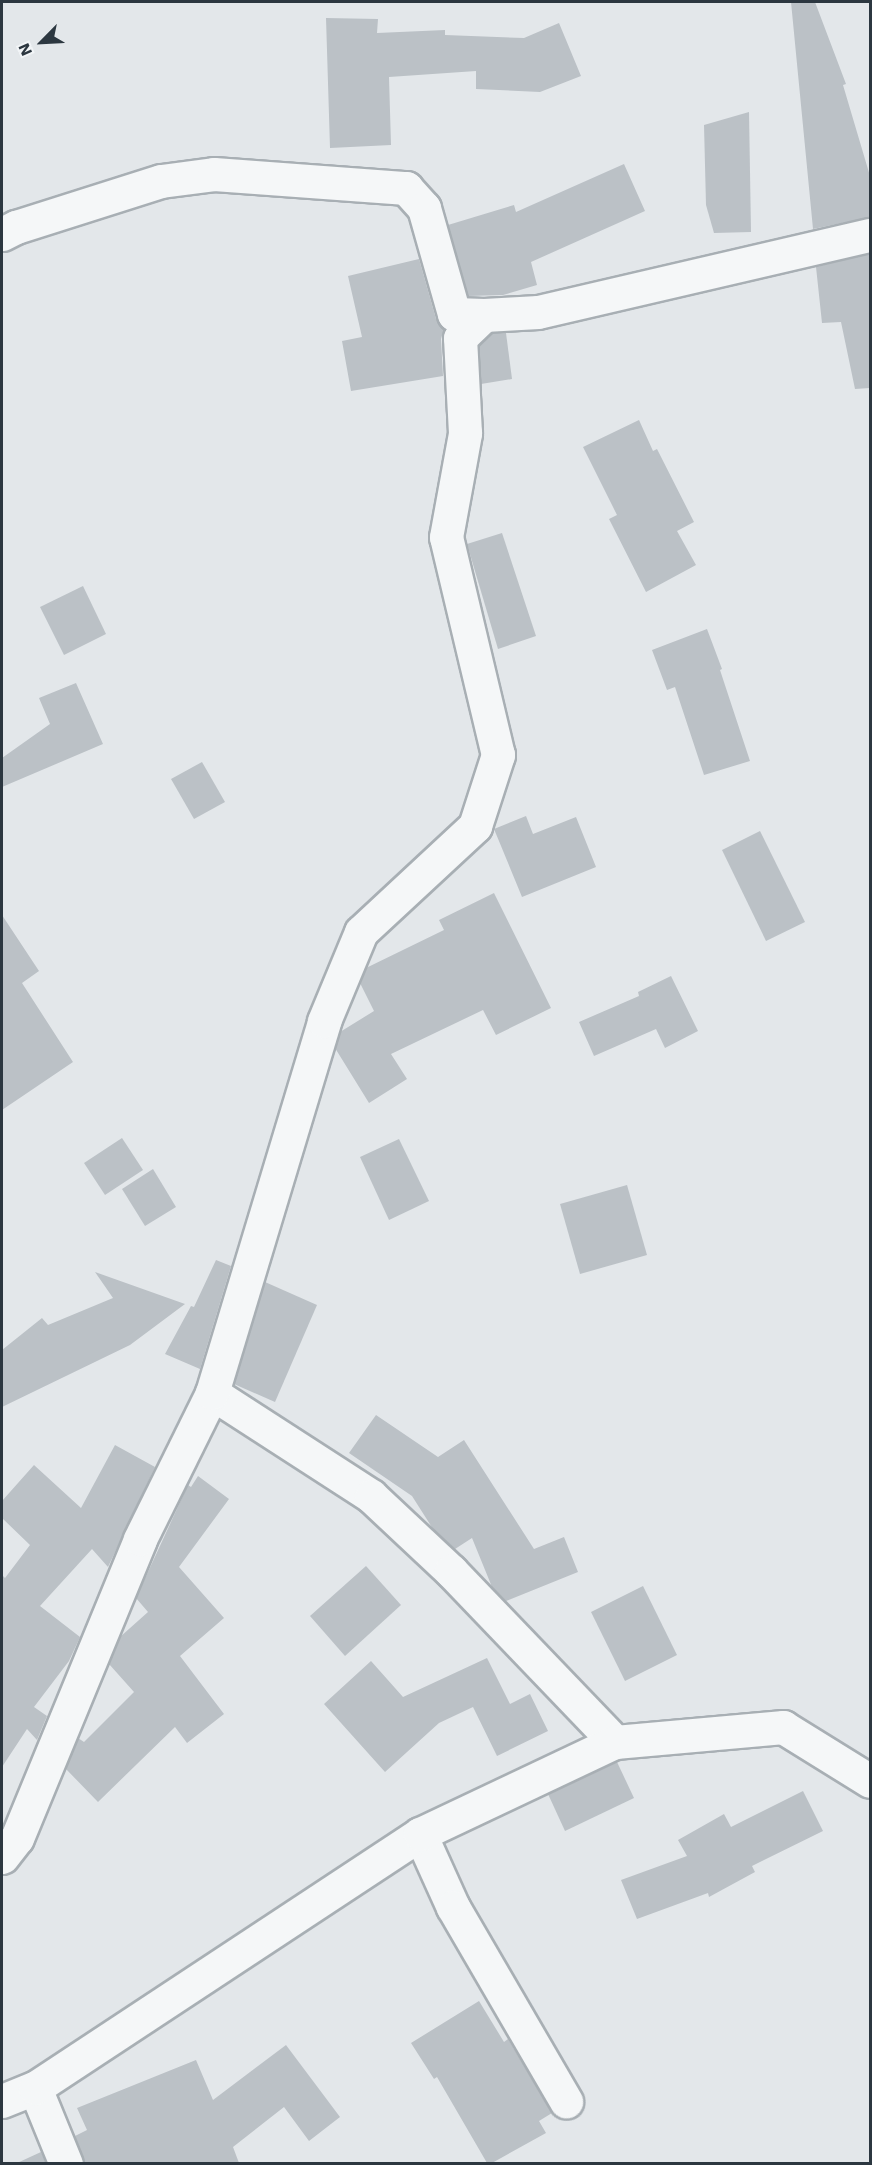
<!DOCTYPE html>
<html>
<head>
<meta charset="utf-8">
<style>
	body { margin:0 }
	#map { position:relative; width:872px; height:2165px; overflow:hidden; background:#e3e7ea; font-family:"Work Sans",sans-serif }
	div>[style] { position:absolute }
	.building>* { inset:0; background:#bbc1c6 }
	.roads { filter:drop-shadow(2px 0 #a8afb4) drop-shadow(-2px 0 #a8afb4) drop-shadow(0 2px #a8afb4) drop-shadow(0 -2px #a8afb4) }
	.street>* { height:33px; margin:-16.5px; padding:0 16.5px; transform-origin:16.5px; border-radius:16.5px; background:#f5f7f8 }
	span { translate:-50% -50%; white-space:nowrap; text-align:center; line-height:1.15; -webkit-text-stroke:5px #f2f5f7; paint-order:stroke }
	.frame { position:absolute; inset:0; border:3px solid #2c3740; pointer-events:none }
	.north { position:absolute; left:12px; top:12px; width:60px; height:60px; -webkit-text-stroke:4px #f2f5f7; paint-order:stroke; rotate:246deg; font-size:16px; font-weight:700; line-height:24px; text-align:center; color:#2c3740 }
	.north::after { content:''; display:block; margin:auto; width:21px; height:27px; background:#2c3740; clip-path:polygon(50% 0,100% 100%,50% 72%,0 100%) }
</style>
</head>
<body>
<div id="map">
	<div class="building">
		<div style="clip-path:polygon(791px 2px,815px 2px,846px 84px,843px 85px,870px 176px,870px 217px,813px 229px)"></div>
		<div style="clip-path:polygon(326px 18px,378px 19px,377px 33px,445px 30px,445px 35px,524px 38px,559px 23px,581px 76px,540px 92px,476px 89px,476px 71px,389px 77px,391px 145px,330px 148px)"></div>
		<div style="clip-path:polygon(749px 112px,751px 232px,714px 233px,706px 205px,704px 125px)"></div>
		<div style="clip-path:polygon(624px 164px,645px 211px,531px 262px,537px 285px,503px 295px,468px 296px,448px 225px,514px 205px,516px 212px)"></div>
		<div style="clip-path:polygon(870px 254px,870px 388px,855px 389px,841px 322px,822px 323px,816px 267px)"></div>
		<div style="clip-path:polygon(419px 259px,436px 319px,444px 329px,441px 339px,443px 376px,351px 391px,342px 341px,362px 337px,348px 276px)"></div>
		<div style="clip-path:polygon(492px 333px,506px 333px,512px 379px,481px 384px,479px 346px)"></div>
		<div style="clip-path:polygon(639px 420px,653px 451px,657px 449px,694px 522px,677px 531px,696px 565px,646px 592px,609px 519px,617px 515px,583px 447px)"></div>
		<div style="clip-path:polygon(502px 533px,536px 636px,498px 649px,467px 544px)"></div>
		<div style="clip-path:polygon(83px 586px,106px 634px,64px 655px,40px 607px)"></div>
		<div style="clip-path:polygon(707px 629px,722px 669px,720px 670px,750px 761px,704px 775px,675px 687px,667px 690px,652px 650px)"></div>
		<div style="clip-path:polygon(76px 683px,103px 744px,2px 787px,2px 758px,50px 724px,39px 698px)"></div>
		<div style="clip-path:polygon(202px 762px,225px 802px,194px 819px,171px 779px)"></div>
		<div style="clip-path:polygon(526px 816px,533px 834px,576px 817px,596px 867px,522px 897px,494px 829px)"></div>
		<div style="clip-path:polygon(760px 831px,805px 922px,766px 941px,722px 850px)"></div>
		<div style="clip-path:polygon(494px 893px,551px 1008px,496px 1035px,483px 1010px,391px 1054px,407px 1079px,369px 1103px,335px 1048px,340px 1032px,374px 1011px,360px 983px,366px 968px,444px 930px,439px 920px)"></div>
		<div style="clip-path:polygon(2px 915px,39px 971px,22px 983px,73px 1062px,2px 1110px)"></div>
		<div style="clip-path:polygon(671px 976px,698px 1031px,665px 1048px,656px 1029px,594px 1056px,579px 1022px,639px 996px,638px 992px)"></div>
		<div style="clip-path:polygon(122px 1138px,143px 1170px,105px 1195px,84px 1163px)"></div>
		<div style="clip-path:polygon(399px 1139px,429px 1201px,389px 1220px,360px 1157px)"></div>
		<div style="clip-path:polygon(153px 1169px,176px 1207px,145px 1226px,122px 1189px)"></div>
		<div style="clip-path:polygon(627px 1185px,647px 1255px,580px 1274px,560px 1204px)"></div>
		<div style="clip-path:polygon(216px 1260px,231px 1266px,200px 1369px,165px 1354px,191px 1306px,194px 1307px)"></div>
		<div style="clip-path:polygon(95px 1272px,185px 1304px,130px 1345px,2px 1407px,2px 1350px,42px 1318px,48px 1325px,113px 1298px)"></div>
		<div style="clip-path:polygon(265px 1282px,317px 1305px,275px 1402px,234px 1384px)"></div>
		<div style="clip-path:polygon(376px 1415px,438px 1457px,464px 1440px,534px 1549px,564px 1537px,578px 1572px,506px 1601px,492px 1587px,472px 1538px,455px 1549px,433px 1529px,412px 1496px,349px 1453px)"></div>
		<div style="clip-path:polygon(115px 1445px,155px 1467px,108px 1567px,92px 1549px,40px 1606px,80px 1637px,69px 1661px,34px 1707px,47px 1716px,37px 1740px,27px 1729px,2px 1767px,2px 1575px,5px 1578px,30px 1545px,2px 1518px,2px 1501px,34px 1465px,81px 1508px)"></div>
		<div style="clip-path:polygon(198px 1476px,229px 1499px,179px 1567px,224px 1618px,180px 1656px,224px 1714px,187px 1743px,175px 1727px,98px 1802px,66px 1769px,78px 1738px,84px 1742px,134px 1692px,109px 1664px,120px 1637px,148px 1612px,136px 1598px,188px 1485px,191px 1487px)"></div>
		<div style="clip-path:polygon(366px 1566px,401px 1605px,345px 1656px,310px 1616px)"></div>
		<div style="clip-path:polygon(643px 1586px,677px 1655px,625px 1681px,591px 1612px)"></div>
		<div style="clip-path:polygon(487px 1658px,510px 1704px,530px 1694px,548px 1731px,497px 1756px,473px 1707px,439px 1723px,385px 1772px,324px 1704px,371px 1661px,403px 1697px)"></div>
		<div style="clip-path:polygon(617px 1762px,634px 1798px,565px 1831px,548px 1794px)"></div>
		<div style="clip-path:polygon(803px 1791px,823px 1831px,752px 1866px,755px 1872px,709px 1897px,708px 1893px,637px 1919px,621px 1880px,687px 1856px,678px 1840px,724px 1814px,731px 1827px)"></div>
		<div style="clip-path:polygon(479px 2001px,504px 2042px,508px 2039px,552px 2113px,539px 2121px,546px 2133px,492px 2163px,487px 2163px,437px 2077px,434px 2079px,411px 2043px)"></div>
		<div style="clip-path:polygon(286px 2045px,340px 2117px,309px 2141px,284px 2107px,233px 2147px,239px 2163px,84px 2163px,75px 2136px,87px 2130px,77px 2108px,196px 2060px,213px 2100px)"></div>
		<div style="clip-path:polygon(41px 2152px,46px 2163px,17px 2163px)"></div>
	</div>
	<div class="roads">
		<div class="street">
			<div style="left:2px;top:234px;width:16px;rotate:-27deg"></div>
			<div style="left:16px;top:227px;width:152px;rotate:-17.6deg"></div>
			<div style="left:161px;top:181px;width:53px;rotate:-7.5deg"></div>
			<div style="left:214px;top:174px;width:193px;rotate:4.2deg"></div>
			<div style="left:406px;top:188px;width:27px;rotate:48deg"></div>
			<div style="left:424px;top:208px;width:110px;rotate:74.2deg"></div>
			<div style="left:454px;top:314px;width:30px;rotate:2deg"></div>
			<div style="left:212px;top:1393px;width:189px;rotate:32.9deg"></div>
			<div style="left:371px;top:1496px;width:110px;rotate:43.2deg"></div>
			<div style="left:451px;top:1571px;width:237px;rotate:46.2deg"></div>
			<div style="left:420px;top:1834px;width:80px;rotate:65.7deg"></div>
			<div style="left:453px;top:1907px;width:225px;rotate:59.8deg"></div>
			<div style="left:2px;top:1857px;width:24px;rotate:-52deg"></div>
			<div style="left:17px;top:1838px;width:323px;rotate:-67.6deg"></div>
			<div style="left:140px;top:1539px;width:163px;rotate:-63.7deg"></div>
			<div style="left:212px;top:1393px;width:388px;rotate:-73.2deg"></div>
			<div style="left:324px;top:1021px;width:96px;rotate:-67.4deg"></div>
			<div style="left:361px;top:932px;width:156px;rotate:-42.9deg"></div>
			<div style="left:475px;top:826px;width:75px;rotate:-72.1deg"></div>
			<div style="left:498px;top:755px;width:224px;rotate:-103.4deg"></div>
			<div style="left:446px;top:537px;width:106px;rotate:-79.6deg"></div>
			<div style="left:465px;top:433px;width:95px;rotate:-93deg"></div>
			<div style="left:460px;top:338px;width:33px;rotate:-44deg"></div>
			<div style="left:484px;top:315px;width:54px;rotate:-3.2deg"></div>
			<div style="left:538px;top:312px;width:341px;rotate:-13.1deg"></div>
			<div style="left:35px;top:2088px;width:82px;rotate:67.8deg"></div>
			<div style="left:2px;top:2101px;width:35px;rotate:-22deg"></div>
			<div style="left:35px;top:2088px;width:461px;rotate:-33.4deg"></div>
			<div style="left:420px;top:1834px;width:216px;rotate:-25.3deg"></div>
			<div style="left:615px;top:1742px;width:169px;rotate:-5.1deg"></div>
			<div style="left:783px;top:1727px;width:102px;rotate:31.8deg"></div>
		</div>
	</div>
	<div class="frame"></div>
	<div class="north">N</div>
</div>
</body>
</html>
